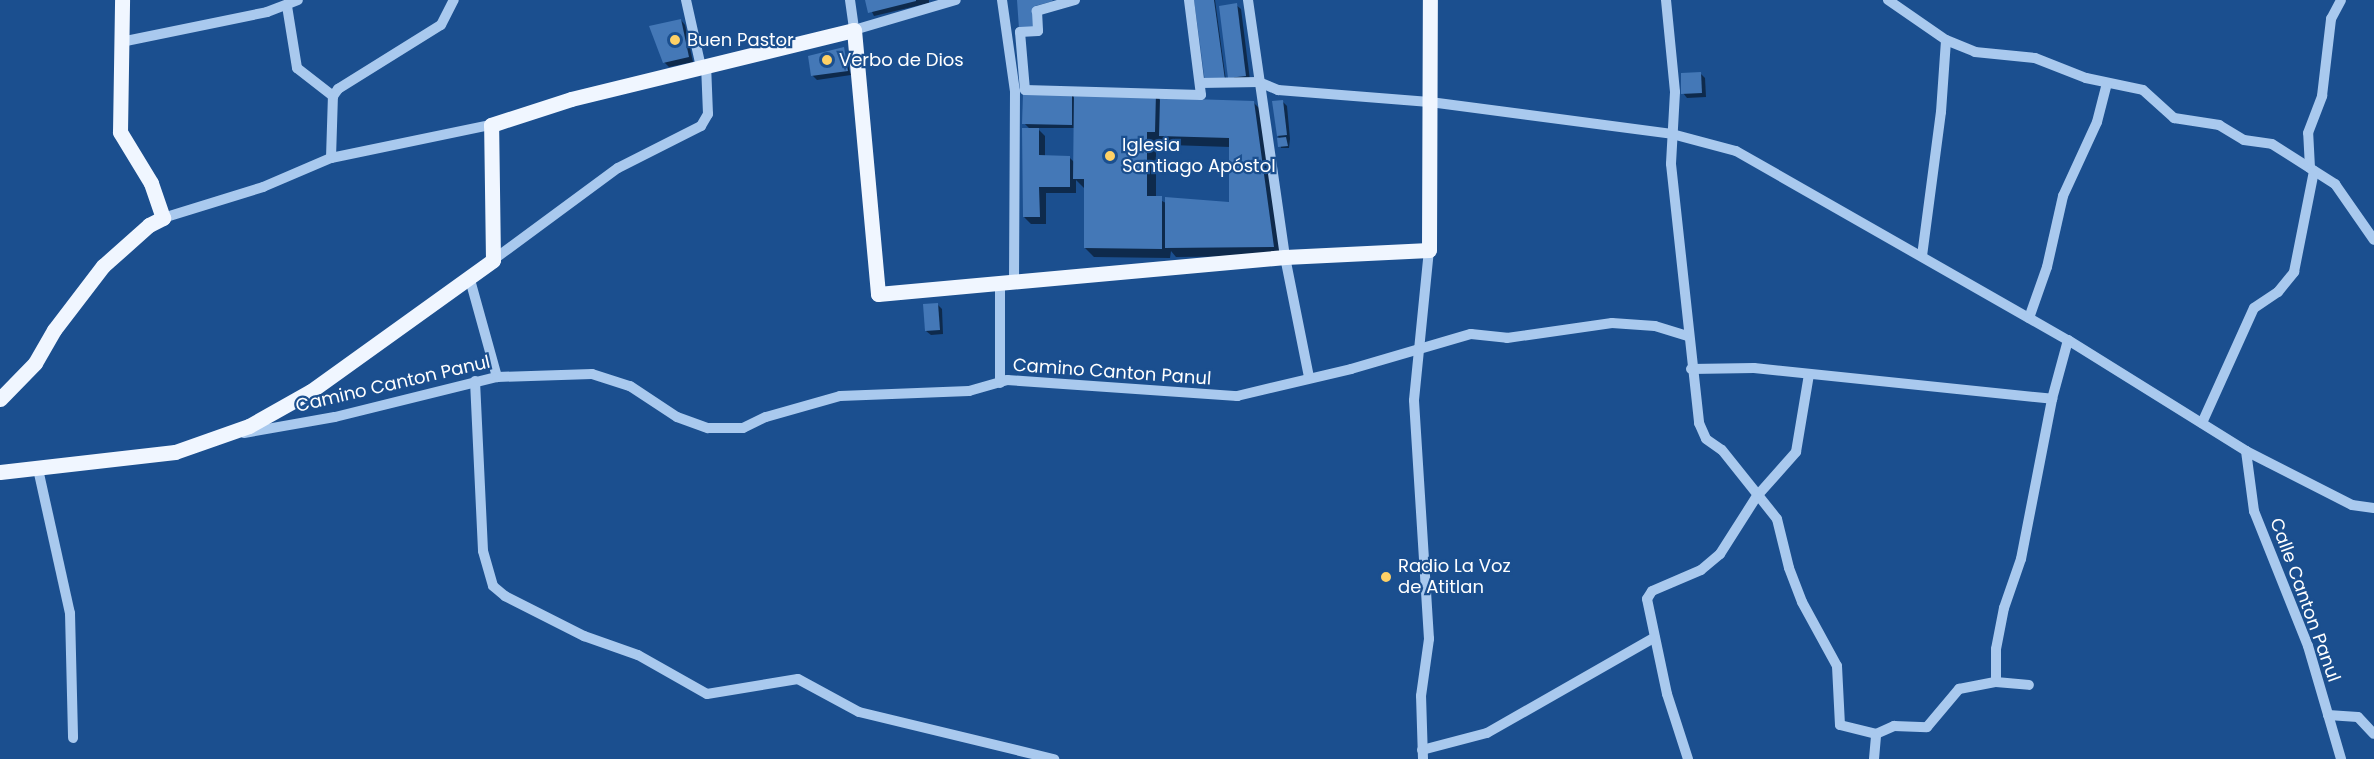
<!DOCTYPE html>
<html>
<head>
<meta charset="utf-8">
<style>
	body { margin:0 }
	#map { position:relative; width:2374px; height:759px; overflow:hidden; background:#1b4f8f; font-family:Poppins,sans-serif }
	div>[style] { position:absolute }
	.shadow>* { inset:0; background:#0007 }
	.building>* { inset:0; background:#4478b7 }
	.minor>* { height:10px; margin:-5px; padding:0 5px; transform-origin:5px; border-radius:5px; background:#a9c9ee }
	.major>* { height:15px; margin:-7.5px; padding:0 7.5px; transform-origin:7.5px; border-radius:7.5px; background:#f0f6ff }
	.dots>* { width:16px; height:16px; translate:-50% -50%; box-sizing:border-box; border:3px solid #1b4f8f; border-radius:50% }
	span { translate:-50% -50%; white-space:nowrap; text-align:center; line-height:1.15; -webkit-text-stroke:4.5px #1b4f8f; paint-order:stroke }
	.poi-label { font-size:18px; color:#fff }
	.left { translate:0 -50%; text-align:left }
	.street-label { font-size:18px; color:#fff }
</style>
</head>
<body>
<div id="map">
	<div class="shadow">
		<div style="clip-path:polygon(866px 0,929px 0,929px 3px,874px 16px)"></div>
		<div style="clip-path:polygon(1195px 0,1215px 0,1226px 81px)"></div>
		<div style="clip-path:polygon(1236px 5px,1241px 9px,1250px 80px,1234px 82px)"></div>
		<div style="clip-path:polygon(681px 20px,685px 25px,693px 62px,669px 67px,664px 62px)"></div>
		<div style="clip-path:polygon(843px 49px,851px 75px,817px 80px,812px 75px)"></div>
		<div style="clip-path:polygon(1701px 74px,1705px 78px,1706px 97px,1687px 98px,1683px 93px)"></div>
		<div style="clip-path:polygon(evenodd,1155px 94px,1160px 100px,1253px 102px,1263px 112px,1283px 256px,1176px 257px,1171px 251px,1170px 258px,1094px 257px,1085px 248px,1084px 188px,1076px 180px,1076px 193px,1046px 193px,1046px 224px,1031px 224px,1024px 217px,1030px 129px,1024px 123px,1072px 95px,1075px 99px,1155px 94px,1037px 128px,1075px 128px,1075px 163px,1069px 157px,1045px 157px,1045px 136px,1037px 128px,1155px 94px,1156px 141px,1170px 145px,1230px 147px,1230px 204px,1166px 203px,1156px 198px,1156px 141px)"></div>
		<div style="clip-path:polygon(1282px 101px,1287px 106px,1290px 139px,1289px 148px,1281px 148px,1278px 135px)"></div>
		<div style="clip-path:polygon(938px 305px,942px 309px,943px 334px,931px 335px,926px 331px)"></div>
	</div>
	<div class="building">
		<div style="clip-path:polygon(865px 0,916px 0,916px 1px,868px 13px)"></div>
		<div style="clip-path:polygon(1017px 0,1052px 0,1053px 1px,1035px 6px,1035px 28px,1019px 29px)"></div>
		<div style="clip-path:polygon(1194px 0,1214px 0,1225px 80px,1205px 82px)"></div>
		<div style="clip-path:polygon(1237px 3px,1246px 76px,1228px 78px,1219px 6px)"></div>
		<div style="clip-path:polygon(681px 19px,689px 57px,663px 63px,649px 26px)"></div>
		<div style="clip-path:polygon(844px 47px,848px 71px,811px 76px,808px 56px)"></div>
		<div style="clip-path:polygon(1701px 72px,1702px 93px,1681px 94px,1681px 73px)"></div>
		<div style="clip-path:polygon(1074px 92px,1156px 93px,1155px 132px,1147px 132px,1147px 196px,1162px 196px,1162px 249px,1084px 248px,1084px 179px,1073px 179px)"></div>
		<div style="clip-path:polygon(1023px 94px,1072px 94px,1072px 125px,1022px 124px)"></div>
		<div style="clip-path:polygon(1160px 98px,1254px 101px,1274px 247px,1165px 248px,1165px 197px,1229px 202px,1229px 138px,1159px 136px)"></div>
		<div style="clip-path:polygon(1283px 100px,1287px 135px,1277px 136px,1272px 101px)"></div>
		<div style="clip-path:polygon(1022px 128px,1039px 128px,1039px 155px,1070px 156px,1070px 187px,1039px 187px,1040px 217px,1023px 217px)"></div>
		<div style="clip-path:polygon(1286px 137px,1288px 146px,1278px 147px,1277px 138px)"></div>
		<div style="clip-path:polygon(938px 303px,940px 330px,925px 331px,923px 304px)"></div>
	</div>
	<div class="minor">
		<div style="left:686px;top:0;width:69px;rotate:77.4deg"></div>
		<div style="left:850px;top:0;width:30px;rotate:82deg"></div>
		<div style="left:854px;top:30px;width:106px;rotate:-16.4deg"></div>
		<div style="left:1002px;top:0;width:92px;rotate:81.9deg"></div>
		<div style="left:1015px;top:91px;width:191px;rotate:90.3deg"></div>
		<div style="left:1075px;top:0;width:40px;rotate:164deg"></div>
		<div style="left:1037px;top:11px;width:20px;rotate:87deg"></div>
		<div style="left:1038px;top:31px;width:18px;rotate:177deg"></div>
		<div style="left:1020px;top:32px;width:58px;rotate:85.1deg"></div>
		<div style="left:1025px;top:90px;width:176px;rotate:1.6deg"></div>
		<div style="left:1201px;top:95px;width:96px;rotate:-97.2deg"></div>
		<div style="left:1248px;top:0;width:260px;rotate:81.8deg"></div>
		<div style="left:1285px;top:257px;width:122px;rotate:78.7deg"></div>
		<div style="left:1666px;top:0;width:92px;rotate:84.4deg"></div>
		<div style="left:1675px;top:92px;width:72px;rotate:93.2deg"></div>
		<div style="left:1671px;top:164px;width:261px;rotate:83.8deg"></div>
		<div style="left:1699px;top:423px;width:17px;rotate:66deg"></div>
		<div style="left:1706px;top:439px;width:19px;rotate:35deg"></div>
		<div style="left:1722px;top:450px;width:88px;rotate:51.4deg"></div>
		<div style="left:1777px;top:519px;width:50px;rotate:76.2deg"></div>
		<div style="left:1789px;top:568px;width:36px;rotate:69deg"></div>
		<div style="left:1802px;top:602px;width:73px;rotate:61.3deg"></div>
		<div style="left:1837px;top:666px;width:59px;rotate:87.1deg"></div>
		<div style="left:1840px;top:725px;width:37px;rotate:14deg"></div>
		<div style="left:1876px;top:734px;width:20px;rotate:-24deg"></div>
		<div style="left:1894px;top:726px;width:33px;rotate:2deg"></div>
		<div style="left:1927px;top:727px;width:50px;rotate:-49.9deg"></div>
		<div style="left:1959px;top:689px;width:38px;rotate:-11deg"></div>
		<div style="left:1996px;top:682px;width:33px;rotate:5deg"></div>
		<div style="left:1888px;top:0;width:70px;rotate:34.6deg"></div>
		<div style="left:1946px;top:40px;width:31px;rotate:22deg"></div>
		<div style="left:1975px;top:52px;width:60px;rotate:5.7deg"></div>
		<div style="left:2035px;top:58px;width:55px;rotate:21.4deg"></div>
		<div style="left:2086px;top:78px;width:58px;rotate:11.9deg"></div>
		<div style="left:2143px;top:90px;width:42px;rotate:42.1deg"></div>
		<div style="left:2174px;top:118px;width:46px;rotate:8.8deg"></div>
		<div style="left:2219px;top:125px;width:29px;rotate:31deg"></div>
		<div style="left:2244px;top:140px;width:28px;rotate:8deg"></div>
		<div style="left:2272px;top:144px;width:75px;rotate:32.4deg"></div>
		<div style="left:2335px;top:184px;width:68px;rotate:55.1deg"></div>
		<div style="left:287px;top:6px;width:63px;rotate:80.8deg"></div>
		<div style="left:297px;top:68px;width:46px;rotate:37.9deg"></div>
		<div style="left:121px;top:42px;width:149px;rotate:-11.6deg"></div>
		<div style="left:267px;top:12px;width:33px;rotate:-21deg"></div>
		<div style="left:1200px;top:83px;width:59px;rotate:-1deg"></div>
		<div style="left:1259px;top:82px;width:21px;rotate:23deg"></div>
		<div style="left:1278px;top:90px;width:152px;rotate:4.5deg"></div>
		<div style="left:1430px;top:102px;width:244px;rotate:7.5deg"></div>
		<div style="left:1672px;top:134px;width:66px;rotate:14.9deg"></div>
		<div style="left:1736px;top:151px;width:382px;rotate:29.7deg"></div>
		<div style="left:2068px;top:340px;width:210px;rotate:31.9deg"></div>
		<div style="left:2246px;top:451px;width:119px;rotate:27deg"></div>
		<div style="left:2352px;top:505px;width:22px;rotate:8deg"></div>
		<div style="left:331px;top:158px;width:62px;rotate:-88.2deg"></div>
		<div style="left:333px;top:96px;width:9px;rotate:-54deg"></div>
		<div style="left:338px;top:89px;width:121px;rotate:-31.9deg"></div>
		<div style="left:441px;top:25px;width:28px;rotate:-63deg"></div>
		<div style="left:2310px;top:168px;width:35px;rotate:-93deg"></div>
		<div style="left:2308px;top:133px;width:40px;rotate:-69deg"></div>
		<div style="left:2322px;top:96px;width:78px;rotate:-83.3deg"></div>
		<div style="left:2331px;top:19px;width:21px;rotate:-62deg"></div>
		<div style="left:163px;top:218px;width:105px;rotate:-17.2deg"></div>
		<div style="left:263px;top:187px;width:74px;rotate:-23.1deg"></div>
		<div style="left:331px;top:158px;width:163px;rotate:-11.7deg"></div>
		<div style="left:1922px;top:256px;width:145px;rotate:-82.5deg"></div>
		<div style="left:1941px;top:112px;width:72px;rotate:-86deg"></div>
		<div style="left:493px;top:260px;width:155px;rotate:-36.4deg"></div>
		<div style="left:618px;top:168px;width:93px;rotate:-26.8deg"></div>
		<div style="left:701px;top:126px;width:14px;rotate:-60deg"></div>
		<div style="left:708px;top:114px;width:49px;rotate:-92.3deg"></div>
		<div style="left:469px;top:276px;width:105px;rotate:74.5deg"></div>
		<div style="left:2029px;top:318px;width:54px;rotate:-70.6deg"></div>
		<div style="left:2047px;top:267px;width:73px;rotate:-77.3deg"></div>
		<div style="left:2063px;top:196px;width:81px;rotate:-65.3deg"></div>
		<div style="left:2097px;top:122px;width:40px;rotate:-75.6deg"></div>
		<div style="left:1691px;top:369px;width:63px;rotate:-0.9deg"></div>
		<div style="left:1754px;top:368px;width:300px;rotate:5.9deg"></div>
		<div style="left:475px;top:381px;width:170px;rotate:87.3deg"></div>
		<div style="left:483px;top:551px;width:36px;rotate:74deg"></div>
		<div style="left:493px;top:586px;width:16px;rotate:40deg"></div>
		<div style="left:505px;top:596px;width:89px;rotate:26.9deg"></div>
		<div style="left:584px;top:636px;width:57px;rotate:19.4deg"></div>
		<div style="left:638px;top:655px;width:79px;rotate:29.5deg"></div>
		<div style="left:707px;top:694px;width:92px;rotate:-9.4deg"></div>
		<div style="left:798px;top:679px;width:69px;rotate:28.4deg"></div>
		<div style="left:859px;top:712px;width:201px;rotate:13.6deg"></div>
		<div style="left:1000px;top:383px;width:100px;rotate:-90deg"></div>
		<div style="left:2202px;top:423px;width:126px;rotate:-65.7deg"></div>
		<div style="left:2254px;top:308px;width:29px;rotate:-34deg"></div>
		<div style="left:2278px;top:292px;width:26px;rotate:-51deg"></div>
		<div style="left:2294px;top:272px;width:103px;rotate:-78.8deg"></div>
		<div style="left:244px;top:433px;width:92px;rotate:-10deg"></div>
		<div style="left:335px;top:417px;width:167px;rotate:-13.9deg"></div>
		<div style="left:497px;top:377px;width:95px;rotate:-1.8deg"></div>
		<div style="left:592px;top:374px;width:40px;rotate:18deg"></div>
		<div style="left:630px;top:386px;width:56px;rotate:33.4deg"></div>
		<div style="left:677px;top:417px;width:33px;rotate:20deg"></div>
		<div style="left:708px;top:428px;width:35px"></div>
		<div style="left:743px;top:428px;width:25px;rotate:-26deg"></div>
		<div style="left:766px;top:417px;width:77px;rotate:-15.8deg"></div>
		<div style="left:840px;top:396px;width:129px;rotate:-2.2deg"></div>
		<div style="left:969px;top:391px;width:40px;rotate:-16deg"></div>
		<div style="left:1007px;top:380px;width:231px;rotate:4deg"></div>
		<div style="left:1237px;top:396px;width:117px;rotate:-13.3deg"></div>
		<div style="left:1351px;top:369px;width:125px;rotate:-16.3deg"></div>
		<div style="left:1471px;top:334px;width:36px;rotate:6deg"></div>
		<div style="left:1507px;top:338px;width:106px;rotate:-8.1deg"></div>
		<div style="left:1612px;top:323px;width:43px;rotate:4deg"></div>
		<div style="left:1655px;top:326px;width:34px;rotate:17deg"></div>
		<div style="left:2246px;top:451px;width:61px;rotate:82.4deg"></div>
		<div style="left:2254px;top:511px;width:145px;rotate:68.2deg"></div>
		<div style="left:2308px;top:646px;width:118px;rotate:73.7deg"></div>
		<div style="left:38px;top:469px;width:148px;rotate:77.5deg"></div>
		<div style="left:70px;top:613px;width:125px;rotate:88.6deg"></div>
		<div style="left:1996px;top:682px;width:33px;rotate:-90deg"></div>
		<div style="left:1996px;top:649px;width:42px;rotate:-79deg"></div>
		<div style="left:2004px;top:608px;width:52px;rotate:-70.9deg"></div>
		<div style="left:2021px;top:559px;width:163px;rotate:-79deg"></div>
		<div style="left:2052px;top:399px;width:61px;rotate:-74.8deg"></div>
		<div style="left:2328px;top:715px;width:30px;rotate:4deg"></div>
		<div style="left:2358px;top:717px;width:23px;rotate:47deg"></div>
		<div style="left:1422px;top:750px;width:67px;rotate:-14.7deg"></div>
		<div style="left:1487px;top:733px;width:193px;rotate:-29.7deg"></div>
		<div style="left:1423px;top:759px;width:63px;rotate:-91.8deg"></div>
		<div style="left:1421px;top:696px;width:58px;rotate:-82deg"></div>
		<div style="left:1429px;top:639px;width:239px;rotate:-93.6deg"></div>
		<div style="left:1414px;top:400px;width:151px;rotate:-84.3deg"></div>
		<div style="left:1688px;top:759px;width:68px;rotate:-107.9deg"></div>
		<div style="left:1667px;top:694px;width:97px;rotate:-101.9deg"></div>
		<div style="left:1647px;top:599px;width:9px;rotate:-58deg"></div>
		<div style="left:1652px;top:591px;width:53px;rotate:-23.2deg"></div>
		<div style="left:1701px;top:570px;width:25px;rotate:-40deg"></div>
		<div style="left:1720px;top:554px;width:69px;rotate:-57.5deg"></div>
		<div style="left:1757px;top:496px;width:59px;rotate:-48.4deg"></div>
		<div style="left:1796px;top:452px;width:79px;rotate:-80.5deg"></div>
		<div style="left:1874px;top:759px;width:25px;rotate:-85deg"></div>
	</div>
	<div class="major">
		<div style="left:0;top:399px;width:50px;rotate:-45.8deg"></div>
		<div style="left:35px;top:363px;width:38px;rotate:-60deg"></div>
		<div style="left:54px;top:330px;width:81px;rotate:-52.6deg"></div>
		<div style="left:103px;top:266px;width:62px;rotate:-41.7deg"></div>
		<div style="left:149px;top:225px;width:16px;rotate:-27deg"></div>
		<div style="left:163px;top:218px;width:37px;rotate:-109deg"></div>
		<div style="left:151px;top:183px;width:60px;rotate:-121.3deg"></div>
		<div style="left:120px;top:132px;width:132px;rotate:-89.1deg"></div>
		<div style="left:0;top:472px;width:176px;rotate:-6.5deg"></div>
		<div style="left:175px;top:452px;width:78px;rotate:-19.4deg"></div>
		<div style="left:249px;top:426px;width:71px;rotate:-29.4deg"></div>
		<div style="left:311px;top:391px;width:224px;rotate:-35.7deg"></div>
		<div style="left:493px;top:260px;width:135px;rotate:-90.8deg"></div>
		<div style="left:491px;top:125px;width:84px;rotate:-18deg"></div>
		<div style="left:571px;top:99px;width:291px;rotate:-13.7deg"></div>
		<div style="left:854px;top:30px;width:265px;rotate:84.8deg"></div>
		<div style="left:878px;top:294px;width:409px;rotate:-5.2deg"></div>
		<div style="left:1285px;top:257px;width:144px;rotate:-2.8deg"></div>
		<div style="left:1429px;top:250px;width:250px;rotate:-89.8deg"></div>
	</div>
	<div class="dots">
		<div style="left:675px;top:40px;background:#ffd166"></div>
		<div style="left:827px;top:60px;background:#ffd166"></div>
		<div style="left:1110px;top:156px;background:#ffd166"></div>
		<div style="left:1386px;top:577px;background:#ffd166"></div>
	</div>
	<div class="poi-label">
		<span class="left" style="left:687px;top:40px">Buen Pastor</span>
		<span class="left" style="left:839px;top:60px">Verbo de Dios</span>
		<span class="left" style="left:1122px;top:156px">Iglesia<br>Santiago Apóstol</span>
		<span class="left" style="left:1398px;top:577px">Radio La Voz<br>de Atitlan</span>
	</div>
	<div class="street-label">
		<span style="left:1112px;top:372px;rotate:4deg">Camino Canton Panul</span>
		<span style="left:393px;top:384px;rotate:-13deg">Camino Canton Panul</span>
		<span style="left:2305px;top:600px;rotate:70deg">Calle Canton Panul</span>
	</div>
</div>
</body>
</html>
